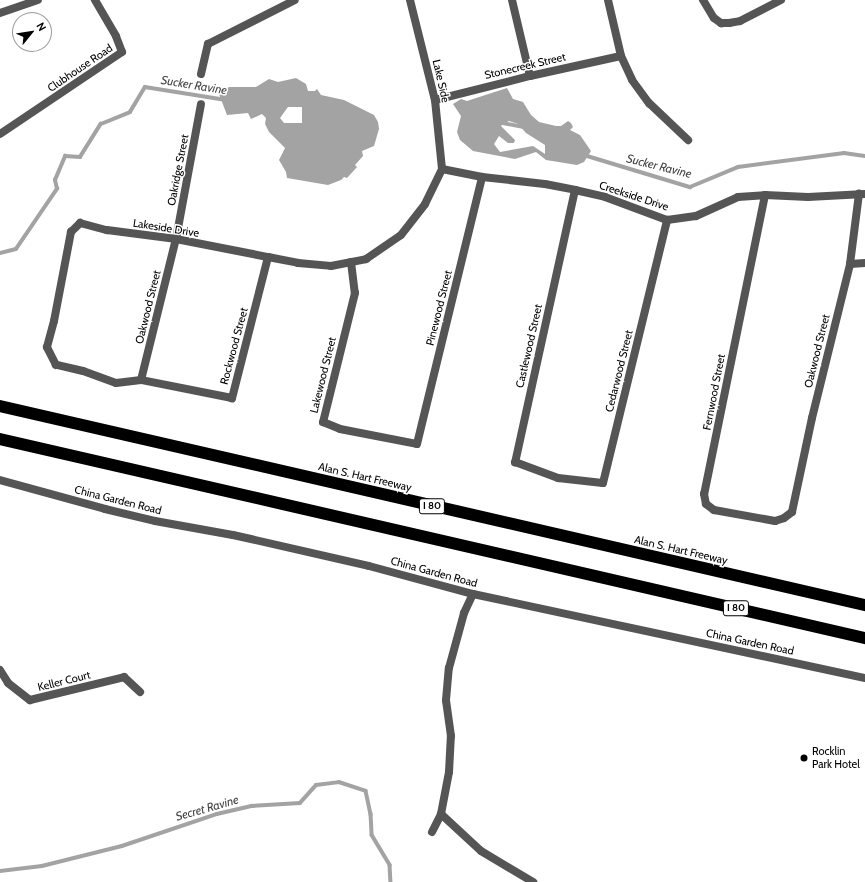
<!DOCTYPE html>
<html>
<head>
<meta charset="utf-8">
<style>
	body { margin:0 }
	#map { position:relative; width:865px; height:882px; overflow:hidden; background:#fff; font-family:Cabin,sans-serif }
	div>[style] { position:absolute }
	.water>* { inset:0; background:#a3a3a3 }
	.stream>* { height:3.5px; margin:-1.75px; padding:0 1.75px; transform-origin:1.75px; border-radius:1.75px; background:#a3a3a3 }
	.minor>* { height:8px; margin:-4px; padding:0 4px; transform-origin:4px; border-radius:4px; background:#555 }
	.motorway>* { height:12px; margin:-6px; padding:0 6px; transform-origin:6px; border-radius:6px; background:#000 }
	.dots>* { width:11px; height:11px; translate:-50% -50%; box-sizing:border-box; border:2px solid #fff; border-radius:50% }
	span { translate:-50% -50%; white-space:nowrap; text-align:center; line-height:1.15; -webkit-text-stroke:3px #fff; paint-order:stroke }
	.shield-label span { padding:1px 3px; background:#fff; border:1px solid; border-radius:3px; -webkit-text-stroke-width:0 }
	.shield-label { font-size:10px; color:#000; font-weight:700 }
	.street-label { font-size:11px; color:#000 }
	.poi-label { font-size:11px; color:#000 }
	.left { translate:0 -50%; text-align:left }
	.water-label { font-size:12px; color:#444; font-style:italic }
	.north { position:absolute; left:12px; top:12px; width:40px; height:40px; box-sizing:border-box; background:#fff; border:1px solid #999; border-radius:50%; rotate:60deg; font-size:11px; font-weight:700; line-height:16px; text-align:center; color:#000 }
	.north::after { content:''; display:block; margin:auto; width:14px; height:18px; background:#000; clip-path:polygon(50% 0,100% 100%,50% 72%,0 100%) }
</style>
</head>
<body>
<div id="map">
	<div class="water">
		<div style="clip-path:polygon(evenodd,296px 78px,306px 84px,308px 91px,315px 91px,317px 89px,321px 95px,344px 100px,374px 115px,378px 122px,379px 129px,374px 146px,362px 151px,363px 156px,355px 165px,357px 167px,347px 178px,344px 177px,341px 180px,328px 185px,287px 178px,286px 172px,279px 160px,285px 148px,269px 132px,265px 124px,266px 118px,262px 114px,251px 119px,248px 113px,227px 115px,219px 94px,229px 87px,256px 87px,269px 79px,278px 82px,296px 78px,288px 107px,302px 107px,302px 123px,284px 123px,280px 118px,288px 107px)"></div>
		<div style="clip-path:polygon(evenodd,507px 88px,513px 99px,523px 102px,531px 115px,539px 122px,556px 126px,561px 126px,568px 121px,571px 123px,573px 127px,570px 130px,580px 135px,591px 151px,584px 162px,577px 165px,546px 160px,536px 152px,515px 159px,473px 151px,460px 140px,457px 132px,461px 116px,453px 104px,461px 99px,467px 101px,507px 88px,509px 121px,518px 124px,526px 133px,545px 145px,545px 154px,533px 146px,500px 152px,494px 144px,499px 136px,508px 143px,514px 143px,515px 140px,501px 126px,503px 124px,509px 125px,507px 122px,509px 121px)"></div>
	</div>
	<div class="stream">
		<div style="left:503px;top:123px;width:20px;rotate:11deg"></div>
		<div style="left:584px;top:155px;width:111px;rotate:16.8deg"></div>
		<div style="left:690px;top:187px;width:52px;rotate:-22.6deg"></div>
		<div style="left:738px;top:167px;width:107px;rotate:-7.5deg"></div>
		<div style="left:844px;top:153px;width:21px;rotate:8deg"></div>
		<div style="left:0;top:253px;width:16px;rotate:-14deg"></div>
		<div style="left:16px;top:249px;width:73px;rotate:-55.7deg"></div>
		<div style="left:57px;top:189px;width:9px;rotate:-103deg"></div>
		<div style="left:55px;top:180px;width:26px;rotate:-67deg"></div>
		<div style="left:65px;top:156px;width:15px;rotate:4deg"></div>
		<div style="left:80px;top:157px;width:39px;rotate:-58deg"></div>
		<div style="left:101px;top:124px;width:31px;rotate:-22deg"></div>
		<div style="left:130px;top:112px;width:29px;rotate:-59deg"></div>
		<div style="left:145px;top:87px;width:82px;rotate:9.1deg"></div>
		<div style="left:0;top:871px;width:42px;rotate:-6.8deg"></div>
		<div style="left:42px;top:866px;width:82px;rotate:-14deg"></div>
		<div style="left:122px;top:846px;width:100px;rotate:-18.6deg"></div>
		<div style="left:217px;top:814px;width:36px;rotate:-13deg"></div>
		<div style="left:252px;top:806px;width:48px;rotate:-3.6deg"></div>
		<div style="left:300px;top:803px;width:24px;rotate:-48deg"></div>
		<div style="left:316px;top:785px;width:23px;rotate:-7deg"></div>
		<div style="left:339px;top:782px;width:28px;rotate:18deg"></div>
		<div style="left:366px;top:791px;width:24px;rotate:78deg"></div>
		<div style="left:371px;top:814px;width:21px;rotate:87deg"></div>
		<div style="left:372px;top:835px;width:35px;rotate:59deg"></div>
		<div style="left:390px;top:865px;width:17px;rotate:87deg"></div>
	</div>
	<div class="minor">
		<div style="left:410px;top:0;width:103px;rotate:76deg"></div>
		<div style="left:435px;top:100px;width:69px;rotate:84.2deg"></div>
		<div style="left:512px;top:0;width:78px;rotate:76.7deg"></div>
		<div style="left:608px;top:0;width:57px;rotate:76.9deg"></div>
		<div style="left:621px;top:56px;width:26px;rotate:65deg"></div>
		<div style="left:632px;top:80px;width:29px;rotate:54deg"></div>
		<div style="left:649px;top:103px;width:54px;rotate:43.5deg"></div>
		<div style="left:703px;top:0;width:21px;rotate:59deg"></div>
		<div style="left:714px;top:18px;width:9px;rotate:36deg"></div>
		<div style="left:721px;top:23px;width:8px"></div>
		<div style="left:729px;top:23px;width:11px;rotate:-10deg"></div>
		<div style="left:740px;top:21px;width:46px;rotate:-27.1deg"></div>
		<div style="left:0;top:13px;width:40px;rotate:-18.9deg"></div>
		<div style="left:201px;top:74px;width:31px;rotate:-77deg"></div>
		<div style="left:208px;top:44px;width:97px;rotate:-26.8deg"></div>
		<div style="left:435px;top:100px;width:98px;rotate:-14.2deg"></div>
		<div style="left:530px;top:76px;width:93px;rotate:-12.4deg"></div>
		<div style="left:0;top:134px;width:147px;rotate:-33.9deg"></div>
		<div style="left:122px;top:52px;width:17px;rotate:-111deg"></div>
		<div style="left:116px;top:36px;width:42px;rotate:-120.3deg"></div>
		<div style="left:442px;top:169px;width:41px;rotate:11.3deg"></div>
		<div style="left:482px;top:177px;width:63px;rotate:6.3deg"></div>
		<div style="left:545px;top:184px;width:31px;rotate:11deg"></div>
		<div style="left:575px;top:190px;width:31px;rotate:13deg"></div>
		<div style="left:605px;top:197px;width:66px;rotate:20.4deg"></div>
		<div style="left:667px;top:220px;width:29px;rotate:-8deg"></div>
		<div style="left:696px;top:216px;width:46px;rotate:-24.3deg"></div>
		<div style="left:738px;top:197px;width:27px;rotate:-4deg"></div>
		<div style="left:765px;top:195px;width:43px;rotate:2.7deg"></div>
		<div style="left:808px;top:197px;width:57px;rotate:-3deg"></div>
		<div style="left:575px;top:190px;width:279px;rotate:102.4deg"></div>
		<div style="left:515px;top:462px;width:46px;rotate:20.4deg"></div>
		<div style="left:558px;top:478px;width:45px;rotate:6.3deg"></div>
		<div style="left:603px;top:483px;width:271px;rotate:-76.3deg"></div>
		<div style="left:765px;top:195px;width:305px;rotate:101.5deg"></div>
		<div style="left:704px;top:494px;width:10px;rotate:79deg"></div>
		<div style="left:706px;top:504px;width:10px;rotate:37deg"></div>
		<div style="left:714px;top:510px;width:62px;rotate:10.2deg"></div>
		<div style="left:775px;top:521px;width:9px;rotate:-18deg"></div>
		<div style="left:784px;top:518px;width:10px;rotate:-37deg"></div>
		<div style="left:792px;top:512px;width:96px;rotate:-78deg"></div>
		<div style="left:812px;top:418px;width:159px;rotate:-76.1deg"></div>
		<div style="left:850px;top:264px;width:71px;rotate:-82.7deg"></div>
		<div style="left:268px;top:257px;width:146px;rotate:104.3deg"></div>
		<div style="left:232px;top:398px;width:93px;rotate:-168.8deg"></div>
		<div style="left:141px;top:380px;width:25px;rotate:173deg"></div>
		<div style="left:116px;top:383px;width:35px;rotate:-160deg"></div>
		<div style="left:83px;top:371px;width:28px;rotate:-167deg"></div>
		<div style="left:56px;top:365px;width:20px;rotate:-117deg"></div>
		<div style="left:47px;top:347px;width:27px;rotate:-75deg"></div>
		<div style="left:54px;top:321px;width:91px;rotate:-79.2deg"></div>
		<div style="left:71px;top:232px;width:13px;rotate:-45deg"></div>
		<div style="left:80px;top:223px;width:28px;rotate:15deg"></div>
		<div style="left:107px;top:230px;width:70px;rotate:7.4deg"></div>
		<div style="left:176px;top:239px;width:94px;rotate:11.1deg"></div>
		<div style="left:268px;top:257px;width:31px;rotate:11deg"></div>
		<div style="left:298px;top:263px;width:33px;rotate:5deg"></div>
		<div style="left:331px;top:266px;width:36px;rotate:-11deg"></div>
		<div style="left:366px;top:259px;width:42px;rotate:-34.4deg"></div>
		<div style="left:401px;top:235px;width:39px;rotate:-52deg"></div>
		<div style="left:425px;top:204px;width:39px;rotate:-64deg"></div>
		<div style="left:351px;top:262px;width:31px;rotate:83deg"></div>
		<div style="left:355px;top:293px;width:133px;rotate:103.9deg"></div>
		<div style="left:323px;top:422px;width:18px;rotate:22deg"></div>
		<div style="left:340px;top:429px;width:78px;rotate:11deg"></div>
		<div style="left:417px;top:444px;width:275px;rotate:-76.3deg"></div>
		<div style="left:850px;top:264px;width:15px;rotate:-4deg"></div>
		<div style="left:141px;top:380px;width:145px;rotate:-76.1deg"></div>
		<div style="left:176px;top:239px;width:137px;rotate:-79.5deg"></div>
		<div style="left:0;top:480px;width:109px;rotate:15.4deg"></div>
		<div style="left:105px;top:509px;width:51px;rotate:13.5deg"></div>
		<div style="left:155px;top:521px;width:79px;rotate:10.2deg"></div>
		<div style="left:233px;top:535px;width:139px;rotate:12.8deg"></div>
		<div style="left:369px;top:566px;width:108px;rotate:15.1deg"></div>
		<div style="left:473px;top:594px;width:401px;rotate:12.1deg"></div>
		<div style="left:0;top:670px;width:15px;rotate:58deg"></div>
		<div style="left:8px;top:683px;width:28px;rotate:38deg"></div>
		<div style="left:30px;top:700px;width:97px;rotate:-13.7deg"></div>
		<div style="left:124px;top:677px;width:22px;rotate:43deg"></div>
		<div style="left:441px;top:814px;width:54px;rotate:42.8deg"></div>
		<div style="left:481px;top:851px;width:61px;rotate:30.8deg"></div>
		<div style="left:432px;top:832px;width:20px;rotate:-63deg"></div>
		<div style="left:441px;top:814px;width:43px;rotate:-79.2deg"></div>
		<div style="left:449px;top:772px;width:36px;rotate:-87deg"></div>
		<div style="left:451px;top:736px;width:36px;rotate:-98deg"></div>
		<div style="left:446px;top:700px;width:32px;rotate:-85deg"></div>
		<div style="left:449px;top:668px;width:57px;rotate:-74.7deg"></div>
		<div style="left:464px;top:613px;width:21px;rotate:-65deg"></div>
	</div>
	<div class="motorway">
		<div style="left:0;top:406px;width:888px;rotate:12.96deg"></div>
		<div style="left:0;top:439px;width:888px;rotate:12.96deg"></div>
	</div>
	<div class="dots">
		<div style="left:804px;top:758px;background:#000"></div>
	</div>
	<div class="shield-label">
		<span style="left:432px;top:506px">I 80</span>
		<span style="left:736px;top:608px">I 80</span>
	</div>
	<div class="street-label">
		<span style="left:525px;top:66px;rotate:-13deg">Stonecreek Street</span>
		<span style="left:80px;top:68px;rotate:-34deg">Clubhouse Road</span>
		<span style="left:441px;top:81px;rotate:77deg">Lake Side</span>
		<span style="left:178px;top:170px;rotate:-79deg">Oakridge Street</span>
		<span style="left:634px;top:196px;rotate:18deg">Creekside Drive</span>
		<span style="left:166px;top:228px;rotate:9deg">Lakeside Drive</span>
		<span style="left:148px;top:307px;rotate:-76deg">Oakwood Street</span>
		<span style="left:439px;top:308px;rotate:-76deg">Pinewood Street</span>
		<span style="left:234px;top:346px;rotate:-75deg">Rockwood Street</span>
		<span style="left:529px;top:346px;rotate:-77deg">Castlewood Street</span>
		<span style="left:817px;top:351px;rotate:-76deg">Oakwood Street</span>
		<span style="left:619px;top:371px;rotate:-76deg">Cedarwood Street</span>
		<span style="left:323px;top:375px;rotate:-76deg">Lakewood Street</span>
		<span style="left:714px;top:392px;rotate:-79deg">Fernwood Street</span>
		<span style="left:365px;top:477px;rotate:13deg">Alan S. Hart Freeway</span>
		<span style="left:118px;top:500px;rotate:14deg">China Garden Road</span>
		<span style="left:681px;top:550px;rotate:13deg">Alan S. Hart Freeway</span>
		<span style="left:434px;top:572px;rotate:15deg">China Garden Road</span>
		<span style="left:750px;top:642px;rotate:12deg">China Garden Road</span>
		<span style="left:64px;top:681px;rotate:-14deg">Keller Court</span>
	</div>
	<div class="poi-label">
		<span class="left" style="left:812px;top:758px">Rocklin<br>Park Hotel</span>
	</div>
	<div class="water-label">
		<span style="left:194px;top:85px;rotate:9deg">Sucker Ravine</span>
		<span style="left:659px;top:166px;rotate:14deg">Sucker Ravine</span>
		<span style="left:207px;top:808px;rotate:-16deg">Secret Ravine</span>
	</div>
	<div class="north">N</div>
</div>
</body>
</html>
